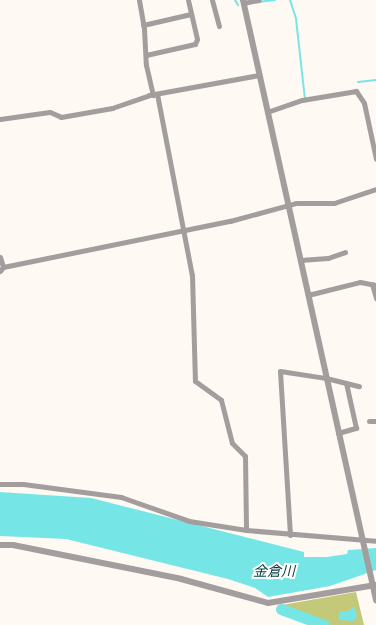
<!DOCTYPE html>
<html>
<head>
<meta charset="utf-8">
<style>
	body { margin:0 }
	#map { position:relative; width:376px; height:625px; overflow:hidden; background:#fef9f3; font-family:"IBM Plex Sans","Noto Sans JP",sans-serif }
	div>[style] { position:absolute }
	.forest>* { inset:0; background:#c3c979 }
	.water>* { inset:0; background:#75e6e5 }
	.stream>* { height:2px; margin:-1px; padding:0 1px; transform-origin:1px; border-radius:1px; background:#75e6e5 }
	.river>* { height:11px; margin:-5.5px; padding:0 5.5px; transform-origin:5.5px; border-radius:5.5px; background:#75e6e5 }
	.minor>* { height:5px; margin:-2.5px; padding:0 2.5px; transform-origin:2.5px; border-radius:2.5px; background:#a49d9e }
	.tertiary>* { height:6px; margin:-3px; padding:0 3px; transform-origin:3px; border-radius:3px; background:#a49d9e }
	span { translate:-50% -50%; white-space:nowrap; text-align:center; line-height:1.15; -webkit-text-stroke:4px #fff; paint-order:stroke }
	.water-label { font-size:14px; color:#033c3c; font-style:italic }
</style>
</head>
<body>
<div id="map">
	<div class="forest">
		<div style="clip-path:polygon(356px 592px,364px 625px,328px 625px,284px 608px,282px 605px)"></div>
	</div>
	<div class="water">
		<div style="clip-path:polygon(0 492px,91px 498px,304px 552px,304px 557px,327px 557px,347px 554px,348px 550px,376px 548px,376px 570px,330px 586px,268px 597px,255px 588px,228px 579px,66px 539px,0 536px)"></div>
		<div style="clip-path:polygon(354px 607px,357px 616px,354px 621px,338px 620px,340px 611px,348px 611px)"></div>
	</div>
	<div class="stream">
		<div style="left:235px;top:0;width:6px;rotate:59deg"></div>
		<div style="left:290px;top:0;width:20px;rotate:72deg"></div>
		<div style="left:296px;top:19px;width:81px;rotate:83.6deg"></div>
		<div style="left:258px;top:2px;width:17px;rotate:-7deg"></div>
		<div style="left:358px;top:82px;width:18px;rotate:-6deg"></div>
	</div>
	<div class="river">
		<div style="left:281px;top:609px;width:46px;rotate:20.4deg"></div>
	</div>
	<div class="minor">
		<div style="left:139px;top:0;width:29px;rotate:80deg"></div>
		<div style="left:144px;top:29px;width:36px;rotate:87deg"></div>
		<div style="left:146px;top:65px;width:31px;rotate:77deg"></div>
		<div style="left:212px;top:0;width:27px;rotate:75deg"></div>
		<div style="left:243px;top:3px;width:16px;rotate:-11deg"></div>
		<div style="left:143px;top:25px;width:49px;rotate:-12.9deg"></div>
		<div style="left:146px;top:55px;width:50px;rotate:-12.7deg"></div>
		<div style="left:195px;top:44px;width:5px;rotate:-68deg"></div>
		<div style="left:197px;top:39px;width:40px;rotate:-103deg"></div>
		<div style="left:157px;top:94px;width:184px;rotate:79.1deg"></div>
		<div style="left:192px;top:275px;width:106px;rotate:88.4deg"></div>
		<div style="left:195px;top:381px;width:32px;rotate:36deg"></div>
		<div style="left:221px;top:400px;width:44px;rotate:75.7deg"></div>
		<div style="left:232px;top:443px;width:18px;rotate:45deg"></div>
		<div style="left:245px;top:456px;width:74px;rotate:89.2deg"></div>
		<div style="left:267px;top:112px;width:37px;rotate:-19deg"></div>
		<div style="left:302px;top:100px;width:55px;rotate:-9.5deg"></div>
		<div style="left:356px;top:91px;width:14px;rotate:56deg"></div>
		<div style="left:364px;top:103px;width:57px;rotate:77.9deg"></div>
		<div style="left:0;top:119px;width:50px;rotate:-8deg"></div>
		<div style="left:50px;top:112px;width:12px;rotate:24deg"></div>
		<div style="left:61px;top:117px;width:52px;rotate:-10deg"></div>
		<div style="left:112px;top:108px;width:39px;rotate:-19deg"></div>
		<div style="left:149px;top:95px;width:112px;rotate:-10.3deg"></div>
		<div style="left:0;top:257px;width:10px;rotate:73deg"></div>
		<div style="left:300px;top:260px;width:28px;rotate:-4deg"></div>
		<div style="left:328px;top:258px;width:18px;rotate:-19deg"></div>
		<div style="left:0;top:271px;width:5px;rotate:-53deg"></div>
		<div style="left:3px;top:267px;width:232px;rotate:-11.5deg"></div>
		<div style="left:230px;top:221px;width:68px;rotate:-15.3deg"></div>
		<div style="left:296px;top:203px;width:38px"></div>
		<div style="left:334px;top:203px;width:44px;rotate:-18.4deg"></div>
		<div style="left:372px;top:284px;width:15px;rotate:74deg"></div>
		<div style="left:308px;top:295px;width:54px;rotate:-14deg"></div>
		<div style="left:360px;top:282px;width:16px;rotate:11deg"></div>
		<div style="left:369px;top:421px;width:7px"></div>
		<div style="left:338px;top:433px;width:19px;rotate:-16deg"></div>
		<div style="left:356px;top:428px;width:46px;rotate:-102.5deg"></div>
		<div style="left:0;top:484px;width:23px"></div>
		<div style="left:23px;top:484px;width:99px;rotate:7.6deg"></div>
		<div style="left:121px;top:497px;width:72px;rotate:19.4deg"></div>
		<div style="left:189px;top:521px;width:58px;rotate:9deg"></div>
		<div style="left:246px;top:530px;width:130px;rotate:4.8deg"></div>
		<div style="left:290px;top:535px;width:164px;rotate:-93.5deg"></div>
		<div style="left:280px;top:371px;width:47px;rotate:8.7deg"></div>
		<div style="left:326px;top:378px;width:34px;rotate:14deg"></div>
	</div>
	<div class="tertiary">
		<div style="left:243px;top:0;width:615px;rotate:77.5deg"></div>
		<div style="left:0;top:545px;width:13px"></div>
		<div style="left:13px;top:545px;width:171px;rotate:11.4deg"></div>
		<div style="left:181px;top:579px;width:90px;rotate:15.4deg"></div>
		<div style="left:268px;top:603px;width:109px;rotate:-9.5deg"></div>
	</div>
	<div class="water-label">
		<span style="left:274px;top:571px">金倉川</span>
	</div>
</div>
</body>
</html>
